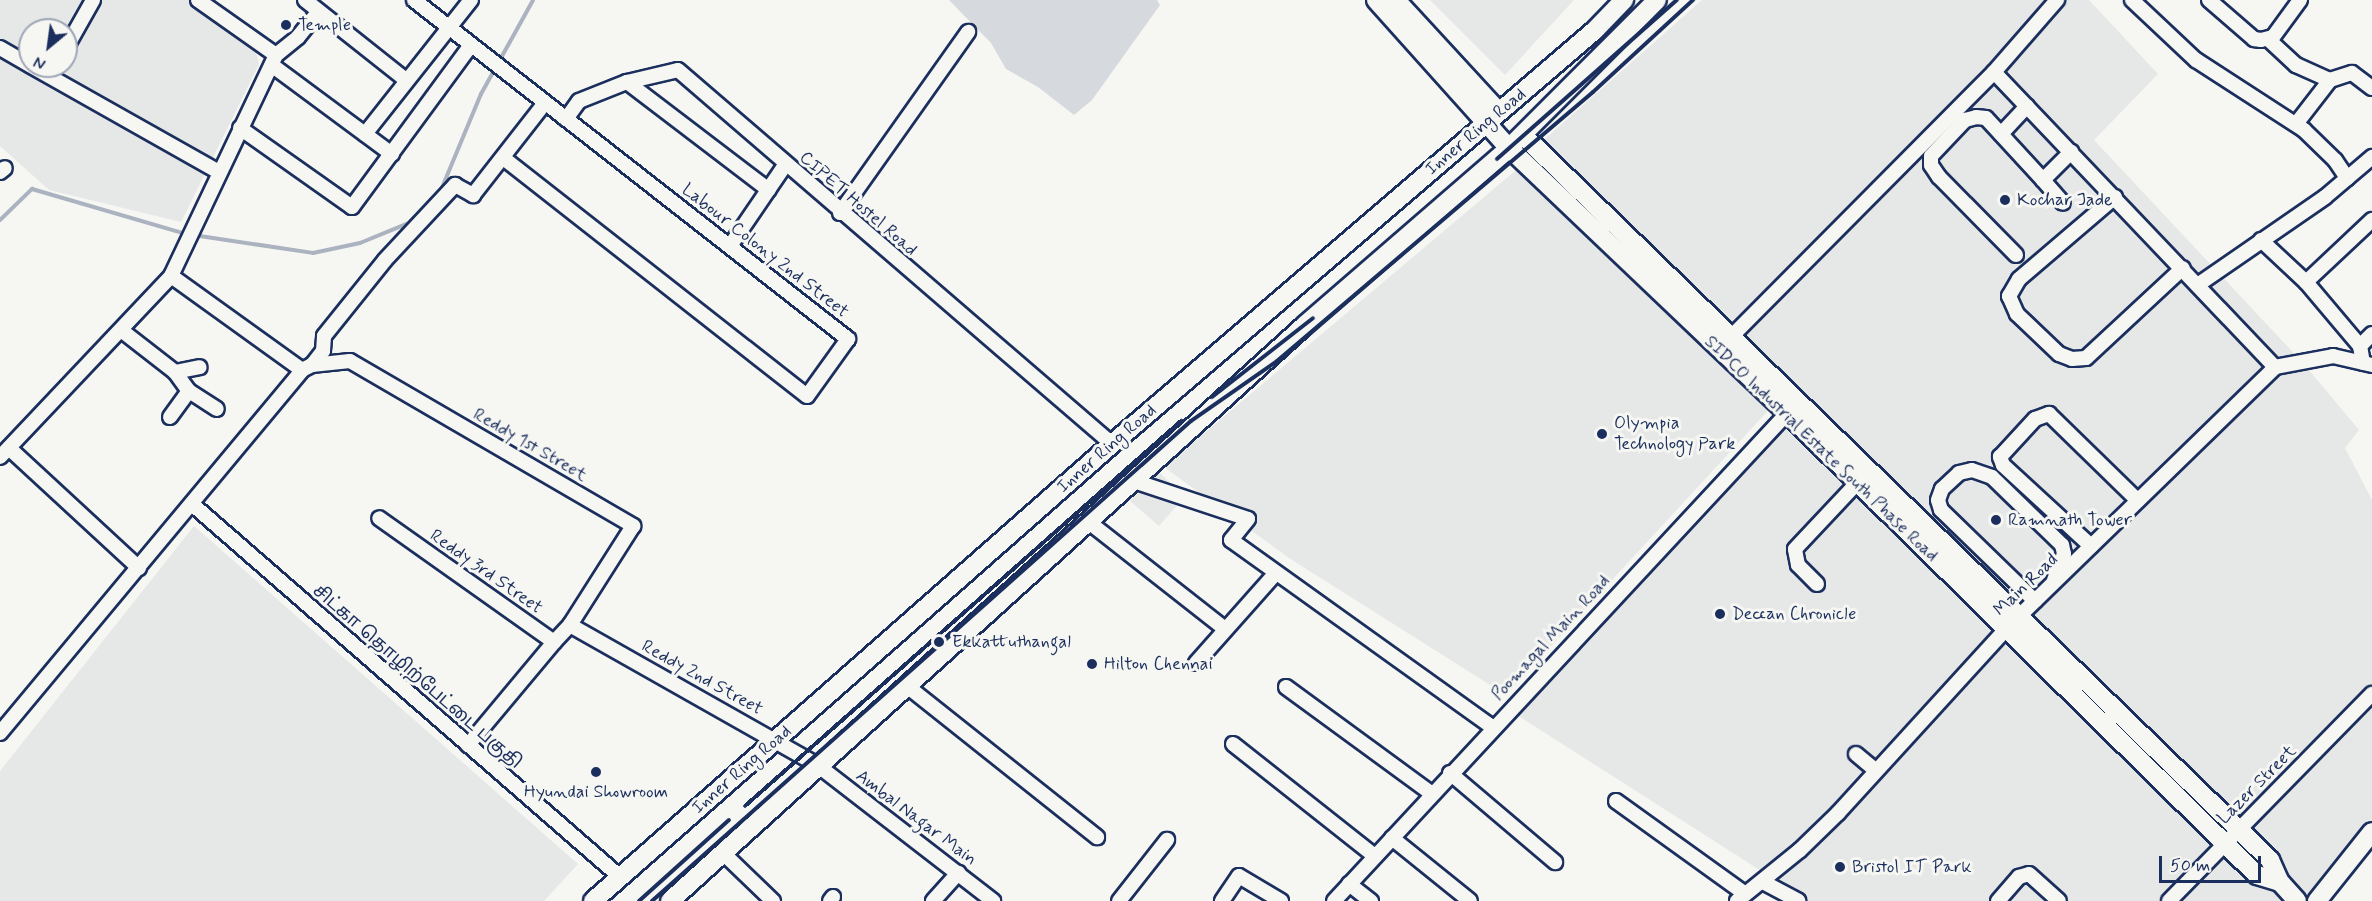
<!DOCTYPE html>
<html>
<head>
<meta charset="utf-8">
<style>
	body { margin:0 }
	#map { position:relative; width:2372px; height:901px; overflow:hidden; background:#f6f6f2; font-family:Mynerve,"Noto Sans Tamil",sans-serif }
	div>[style] { position:absolute }
	.built>* { inset:0; background:#e6e7e7 }
	.green>* { inset:0; background:#d6d9dd }
	.stream>* { height:4px; margin:-2px; padding:0 2px; transform-origin:2px; border-radius:2px; background:#abb2c0 }
	.roads { filter:drop-shadow(2px 0 #1b2f5e) drop-shadow(-2px 0 #1b2f5e) drop-shadow(0 2px #1b2f5e) drop-shadow(0 -2px #1b2f5e) }
	.minor>* { height:14px; margin:-7px; padding:0 7px; transform-origin:7px; border-radius:7px; background:#f6f6f2 }
	.major>* { height:18px; margin:-9px; padding:0 9px; transform-origin:9px; border-radius:9px; background:#f6f6f2 }
	.rail>* { height:4px; margin:-2px; padding:0 2px; transform-origin:2px; border-radius:2px; background:#1b2f5e }
	.dots>* { width:16px; height:16px; translate:-50% -50%; box-sizing:border-box; border:3px solid #f6f6f2; border-radius:50% }
	span { translate:-50% -50%; white-space:nowrap; text-align:center; line-height:1.15; -webkit-text-stroke:6px #f6f6f2; paint-order:stroke }
	.poi-label { font-size:18px; color:#1b2f5e }
	.left { translate:0 -50%; text-align:left }
	.street-label { font-size:18px; color:#1b2f5e }
	.north { position:absolute; left:18px; top:18px; width:60px; height:60px; box-sizing:border-box; background:#f6f6f2; border:2px solid #9ea6b7; border-radius:50%; rotate:209deg; font-size:16px; font-weight:700; line-height:24px; text-align:center; color:#1b2f5e }
	.north::after { content:''; display:block; margin:auto; width:21px; height:27px; background:#1b2f5e; clip-path:polygon(50% 0,100% 100%,50% 72%,0 100%) }
	.scale { position:absolute; left:2159px; top:856px; width:102px; height:27px; box-sizing:border-box; border:3px solid #1b2f5e; border-top:0; padding-left:8px; font-size:18px; line-height:21px; white-space:nowrap; color:#1b2f5e; -webkit-text-stroke:4px #f6f6f2; paint-order:stroke }
</style>
</head>
<body>
<div id="map">
	<div class="built">
		<div style="clip-path:polygon(evenodd,0 0,196px 0,251px 32px,259px 64px,181px 222px,49px 190px,0 146px,0 0,30px 30px,66px 30px,66px 66px,30px 66px,30px 30px)"></div>
		<div style="clip-path:polygon(1430px 0,1574px 0,1505px 75px)"></div>
		<div style="clip-path:polygon(1702px 0,2089px 0,2158px 74px,2094px 140px,2303px 363px,2359px 430px,2345px 448px,2372px 500px,2372px 832px,2312px 901px,1808px 901px,1503px 706px,1784px 403px,1529px 153px)"></div>
		<div style="clip-path:polygon(1527px 161px,1776px 402px,1506px 695px,1289px 558px,1164px 467px)"></div>
		<div style="clip-path:polygon(1160px 473px,1184px 497px,1159px 526px,1130px 501px)"></div>
		<div style="clip-path:polygon(194px 526px,578px 864px,544px 901px,0 901px,0 771px)"></div>
	</div>
	<div class="green">
		<div style="clip-path:polygon(949px 0,1157px 0,1160px 5px,1092px 100px,1074px 115px,1038px 87px,1006px 69px,991px 43px)"></div>
	</div>
	<div class="stream">
		<div style="left:0;top:220px;width:45px;rotate:-44.1deg"></div>
		<div style="left:32px;top:189px;width:160px;rotate:16.3deg"></div>
		<div style="left:193px;top:235px;width:121px;rotate:8.5deg"></div>
		<div style="left:313px;top:253px;width:48px;rotate:-12deg"></div>
		<div style="left:360px;top:243px;width:53px;rotate:-22.2deg"></div>
		<div style="left:409px;top:223px;width:46px;rotate:-45.9deg"></div>
		<div style="left:441px;top:190px;width:104px;rotate:-67.4deg"></div>
		<div style="left:481px;top:94px;width:107px;rotate:-61deg"></div>
	</div>
	<div class="roads">
		<div class="minor">
			<div style="left:198px;top:0;width:95px;rotate:35.2deg"></div>
			<div style="left:305px;top:0;width:129px;rotate:38.4deg"></div>
			<div style="left:414px;top:0;width:551px;rotate:37.99deg"></div>
			<div style="left:848px;top:339px;width:70px;rotate:125.7deg"></div>
			<div style="left:807px;top:396px;width:385px;rotate:-141.9deg"></div>
			<div style="left:2132px;top:0;width:88px;rotate:43.2deg"></div>
			<div style="left:2196px;top:60px;width:129px;rotate:32.9deg"></div>
			<div style="left:2304px;top:130px;width:43px;rotate:44.1deg"></div>
			<div style="left:2335px;top:160px;width:22px;rotate:56deg"></div>
			<div style="left:2209px;top:0;width:60px;rotate:40.9deg"></div>
			<div style="left:2254px;top:39px;width:7px;rotate:8deg"></div>
			<div style="left:2261px;top:40px;width:12px;rotate:-14deg"></div>
			<div style="left:2273px;top:37px;width:46px;rotate:-53.9deg"></div>
			<div style="left:2269px;top:40px;width:37px;rotate:43deg"></div>
			<div style="left:2296px;top:65px;width:37px;rotate:24deg"></div>
			<div style="left:0;top:48px;width:34px;rotate:30deg"></div>
			<div style="left:66px;top:48px;width:55px;rotate:-60.6deg"></div>
			<div style="left:31px;top:66px;width:216px;rotate:29.4deg"></div>
			<div style="left:273px;top:66px;width:148px;rotate:36.5deg"></div>
			<div style="left:1994px;top:72px;width:407px;rotate:46.4deg"></div>
			<div style="left:627px;top:82px;width:178px;rotate:37.3deg"></div>
			<div style="left:566px;top:119px;width:22px;rotate:-54deg"></div>
			<div style="left:579px;top:101px;width:52px;rotate:-21.6deg"></div>
			<div style="left:627px;top:82px;width:52px;rotate:-13.2deg"></div>
			<div style="left:678px;top:70px;width:573px;rotate:40.75deg"></div>
			<div style="left:2296px;top:124px;width:56px;rotate:-52.3deg"></div>
			<div style="left:2330px;top:80px;width:23px;rotate:-18deg"></div>
			<div style="left:2352px;top:73px;width:25px;rotate:37deg"></div>
			<div style="left:240px;top:128px;width:137px;rotate:35.2deg"></div>
			<div style="left:352px;top:207px;width:201px;rotate:-53.7deg"></div>
			<div style="left:365px;top:134px;width:171px;rotate:-51.7deg"></div>
			<div style="left:2001px;top:134px;width:38px;rotate:-47deg"></div>
			<div style="left:0;top:172px;width:6px;rotate:-39deg"></div>
			<div style="left:2043px;top:180px;width:30px;rotate:49deg"></div>
			<div style="left:2115px;top:197px;width:126px;rotate:139.5deg"></div>
			<div style="left:2019px;top:279px;width:20px;rotate:120deg"></div>
			<div style="left:2009px;top:296px;width:20px;rotate:66deg"></div>
			<div style="left:2017px;top:314px;width:58px;rotate:43.6deg"></div>
			<div style="left:2059px;top:354px;width:14px;rotate:21deg"></div>
			<div style="left:2072px;top:359px;width:14px;rotate:-4deg"></div>
			<div style="left:2086px;top:358px;width:132px;rotate:-42.9deg"></div>
			<div style="left:840px;top:213px;width:222px;rotate:-54.7deg"></div>
			<div style="left:2261px;top:240px;width:62px;rotate:43deg"></div>
			<div style="left:2306px;top:282px;width:84px;rotate:49.8deg"></div>
			<div style="left:2360px;top:346px;width:17px;rotate:80deg"></div>
			<div style="left:730px;top:246px;width:98px;rotate:-55.8deg"></div>
			<div style="left:2016px;top:255px;width:110px;rotate:-134.6deg"></div>
			<div style="left:1939px;top:177px;width:14px;rotate:-124deg"></div>
			<div style="left:1931px;top:165px;width:9px;rotate:-90deg"></div>
			<div style="left:1931px;top:156px;width:50px;rotate:-46.6deg"></div>
			<div style="left:1965px;top:120px;width:11px;rotate:-15deg"></div>
			<div style="left:1976px;top:117px;width:10px;rotate:6deg"></div>
			<div style="left:1986px;top:118px;width:84px;rotate:47.4deg"></div>
			<div style="left:2043px;top:180px;width:40px;rotate:-45deg"></div>
			<div style="left:2306px;top:282px;width:91px;rotate:-43.2deg"></div>
			<div style="left:2199px;top:284px;width:153px;rotate:-34.6deg"></div>
			<div style="left:2325px;top:197px;width:62px;rotate:-40.4deg"></div>
			<div style="left:121px;top:330px;width:68px;rotate:37.9deg"></div>
			<div style="left:175px;top:372px;width:24px;rotate:54deg"></div>
			<div style="left:1725px;top:343px;width:382px;rotate:-45.2deg"></div>
			<div style="left:1994px;top:72px;width:96px;rotate:-48.8deg"></div>
			<div style="left:2360px;top:346px;width:17px;rotate:-45deg"></div>
			<div style="left:312px;top:365px;width:18px;rotate:-52deg"></div>
			<div style="left:323px;top:351px;width:15px;rotate:-86deg"></div>
			<div style="left:324px;top:336px;width:97px;rotate:-51.2deg"></div>
			<div style="left:385px;top:260px;width:103px;rotate:-47deg"></div>
			<div style="left:455px;top:185px;width:21px;rotate:29deg"></div>
			<div style="left:473px;top:195px;width:117px;rotate:-52deg"></div>
			<div style="left:302px;top:370px;width:161px;rotate:-144.3deg"></div>
			<div style="left:171px;top:276px;width:245px;rotate:-64.6deg"></div>
			<div style="left:276px;top:55px;width:28px;rotate:-39deg"></div>
			<div style="left:298px;top:37px;width:33px;rotate:-51deg"></div>
			<div style="left:175px;top:372px;width:25px;rotate:-11deg"></div>
			<div style="left:170px;top:417px;width:32px;rotate:-54deg"></div>
			<div style="left:189px;top:391px;width:33px;rotate:33deg"></div>
			<div style="left:9px;top:448px;width:177px;rotate:42.7deg"></div>
			<div style="left:0;top:457px;width:249px;rotate:-46.6deg"></div>
			<div style="left:1134px;top:481px;width:120px;rotate:18.4deg"></div>
			<div style="left:1248px;top:519px;width:27px;rotate:129deg"></div>
			<div style="left:1231px;top:540px;width:321px;rotate:35.6deg"></div>
			<div style="left:192px;top:504px;width:566px;rotate:41.06deg"></div>
			<div style="left:1090px;top:523px;width:170px;rotate:38.1deg"></div>
			<div style="left:2091px;top:546px;width:120px;rotate:-137.4deg"></div>
			<div style="left:2003px;top:465px;width:9px;rotate:-111deg"></div>
			<div style="left:2000px;top:457px;width:52px;rotate:-47.4deg"></div>
			<div style="left:2035px;top:419px;width:15px;rotate:-20deg"></div>
			<div style="left:2049px;top:414px;width:124px;rotate:44.3deg"></div>
			<div style="left:1817px;top:584px;width:27px;rotate:-135deg"></div>
			<div style="left:1798px;top:565px;width:16px;rotate:-101deg"></div>
			<div style="left:1795px;top:549px;width:92px;rotate:-46.8deg"></div>
			<div style="left:2035px;top:601px;width:131px;rotate:-135.9deg"></div>
			<div style="left:1941px;top:510px;width:10px;rotate:-107deg"></div>
			<div style="left:1938px;top:500px;width:12px;rotate:-70deg"></div>
			<div style="left:1942px;top:489px;width:23px;rotate:-43deg"></div>
			<div style="left:1959px;top:473px;width:13px;rotate:-13deg"></div>
			<div style="left:1972px;top:470px;width:21px;rotate:19deg"></div>
			<div style="left:1992px;top:477px;width:98px;rotate:44.2deg"></div>
			<div style="left:2062px;top:545px;width:9px;rotate:77deg"></div>
			<div style="left:2064px;top:554px;width:28px;rotate:111deg"></div>
			<div style="left:570px;top:625px;width:283px;rotate:29.5deg"></div>
			<div style="left:816px;top:764px;width:224px;rotate:37.7deg"></div>
			<div style="left:1196px;top:663px;width:119px;rotate:-48.4deg"></div>
			<div style="left:907px;top:686px;width:243px;rotate:38.5deg"></div>
			<div style="left:1286px;top:687px;width:181px;rotate:36.2deg"></div>
			<div style="left:0;top:733px;width:472px;rotate:-50.2deg"></div>
			<div style="left:302px;top:370px;width:11px;rotate:-27deg"></div>
			<div style="left:312px;top:365px;width:38px;rotate:-6deg"></div>
			<div style="left:350px;top:361px;width:328px;rotate:30.2deg"></div>
			<div style="left:633px;top:526px;width:117px;rotate:122.5deg"></div>
			<div style="left:570px;top:625px;width:23px;rotate:133deg"></div>
			<div style="left:554px;top:642px;width:214px;rotate:-144.7deg"></div>
			<div style="left:1233px;top:744px;width:181px;rotate:38.3deg"></div>
			<div style="left:468px;top:745px;width:134px;rotate:-50.1deg"></div>
			<div style="left:1856px;top:754px;width:26px;rotate:40deg"></div>
			<div style="left:1450px;top:773px;width:138px;rotate:40.3deg"></div>
			<div style="left:1616px;top:801px;width:158px;rotate:35.7deg"></div>
			<div style="left:1392px;top:838px;width:100px;rotate:38.9deg"></div>
			<div style="left:722px;top:852px;width:71px;rotate:43.9deg"></div>
			<div style="left:1763px;top:882px;width:40px;rotate:28deg"></div>
			<div style="left:1349px;top:884px;width:28px;rotate:38deg"></div>
			<div style="left:830px;top:901px;width:5px;rotate:-53deg"></div>
			<div style="left:933px;top:901px;width:38px;rotate:-48deg"></div>
			<div style="left:1119px;top:901px;width:78px;rotate:-51.8deg"></div>
			<div style="left:1222px;top:901px;width:30px;rotate:-56deg"></div>
			<div style="left:1239px;top:876px;width:49px;rotate:30.8deg"></div>
			<div style="left:1334px;top:901px;width:673px;rotate:-47.11deg"></div>
			<div style="left:1737px;top:901px;width:81px;rotate:-39deg"></div>
			<div style="left:1800px;top:850px;width:53px;rotate:-44.2deg"></div>
			<div style="left:1838px;top:813px;width:249px;rotate:-47.6deg"></div>
			<div style="left:2006px;top:629px;width:376px;rotate:-44.2deg"></div>
			<div style="left:2275px;top:367px;width:59px;rotate:-10.7deg"></div>
			<div style="left:2333px;top:356px;width:40px;rotate:13deg"></div>
			<div style="left:1998px;top:901px;width:32px;rotate:-49deg"></div>
			<div style="left:2019px;top:877px;width:10px;rotate:-17deg"></div>
			<div style="left:2029px;top:874px;width:40px;rotate:42deg"></div>
			<div style="left:2169px;top:901px;width:290px;rotate:-45.6deg"></div>
		</div>
		<div class="major">
			<div style="left:1376px;top:0;width:199px;rotate:48.1deg"></div>
			<div style="left:1509px;top:148px;width:384px;rotate:43.6deg"></div>
			<div style="left:1787px;top:413px;width:659px;rotate:44.51deg"></div>
			<div style="left:2257px;top:875px;width:24px;rotate:17deg"></div>
			<div style="left:1396px;top:0;width:152px;rotate:47.4deg"></div>
			<div style="left:1523px;top:135px;width:1041px;rotate:44.14deg"></div>
			<div style="left:2270px;top:860px;width:24px;rotate:66deg"></div>
			<div style="left:2280px;top:882px;width:25px;rotate:48deg"></div>
			<div style="left:593px;top:901px;width:692px;rotate:-41.37deg"></div>
			<div style="left:1112px;top:444px;width:636px;rotate:-40.6deg"></div>
			<div style="left:1595px;top:30px;width:42px;rotate:-46deg"></div>
			<div style="left:670px;top:901px;width:857px;rotate:-42.21deg"></div>
			<div style="left:1305px;top:325px;width:270px;rotate:-40.9deg"></div>
			<div style="left:1509px;top:148px;width:209px;rotate:-45deg"></div>
			<div style="left:2317px;top:901px;width:88px;rotate:-51.4deg"></div>
		</div>
	</div>
	<div class="rail">
		<div style="left:1497px;top:159px;width:240px;rotate:-41.5deg"></div>
		<div style="left:1212px;top:397px;width:128px;rotate:-38deg"></div>
		<div style="left:745px;top:806px;width:582px;rotate:-41.45deg"></div>
		<div style="left:639px;top:901px;width:121px;rotate:-42deg"></div>
		<div style="left:652px;top:901px;width:722px;rotate:-41.69deg"></div>
		<div style="left:1191px;top:421px;width:105px;rotate:-34.9deg"></div>
		<div style="left:1277px;top:361px;width:415px;rotate:-40.4deg"></div>
		<div style="left:1593px;top:92px;width:136px;rotate:-42.6deg"></div>
	</div>
	<div class="dots">
		<div style="left:286px;top:25px;background:#1b2f5e"></div>
		<div style="left:2005px;top:200px;background:#1b2f5e"></div>
		<div style="left:1602px;top:434px;background:#1b2f5e"></div>
		<div style="left:1996px;top:520px;background:#1b2f5e"></div>
		<div style="left:1720px;top:614px;background:#1b2f5e"></div>
		<div style="left:939px;top:642px;background:#1b2f5e"></div>
		<div style="left:1092px;top:664px;background:#1b2f5e"></div>
		<div style="left:596px;top:772px;background:#1b2f5e"></div>
		<div style="left:1840px;top:867px;background:#1b2f5e"></div>
	</div>
	<div class="poi-label">
		<span class="left" style="left:298px;top:25px">Temple</span>
		<span class="left" style="left:2017px;top:200px">Kochar Jade</span>
		<span class="left" style="left:1614px;top:434px">Olympia<br>Technology Park</span>
		<span class="left" style="left:2008px;top:520px">Ramnath Tower</span>
		<span class="left" style="left:1732px;top:614px">Deccan Chronicle</span>
		<span class="left" style="left:952px;top:642px">Ekkattuthangal</span>
		<span class="left" style="left:1104px;top:664px">Hilton Chennai</span>
		<span style="left:596px;top:792px">Hyundai Showroom</span>
		<span class="left" style="left:1852px;top:867px">Bristol IT Park</span>
	</div>
	<div class="street-label">
		<span style="left:1476px;top:132px;rotate:-40deg">Inner Ring Road</span>
		<span style="left:858px;top:204px;rotate:41deg">CIPET Hostel Road</span>
		<span style="left:765px;top:251px;rotate:38deg">Labour Colony 2nd Street</span>
		<span style="left:530px;top:445px;rotate:30deg">Reddy 1st Street</span>
		<span style="left:1107px;top:449px;rotate:-41deg">Inner Ring Road</span>
		<span style="left:1821px;top:449px;rotate:44deg">SIDCO Industrial Estate South Phase Road</span>
		<span style="left:486px;top:572px;rotate:35deg">Reddy 3rd Street</span>
		<span style="left:2026px;top:585px;rotate:-44deg">Main Road</span>
		<span style="left:1551px;top:638px;rotate:-47deg">Poomagal Main Road</span>
		<span style="left:417px;top:677px;rotate:41deg">சிட்கா தொழிற்பேட்டை பகுதி</span>
		<span style="left:702px;top:678px;rotate:29deg">Reddy 2nd Street</span>
		<span style="left:742px;top:770px;rotate:-41deg">Inner Ring Road</span>
		<span style="left:2257px;top:785px;rotate:-45deg">Lazer Street</span>
		<span style="left:916px;top:818px;rotate:37deg">Ambal Nagar Main</span>
	</div>
	<div class="north">N</div>
	<div class="scale">50 m</div>
</div>
</body>
</html>
